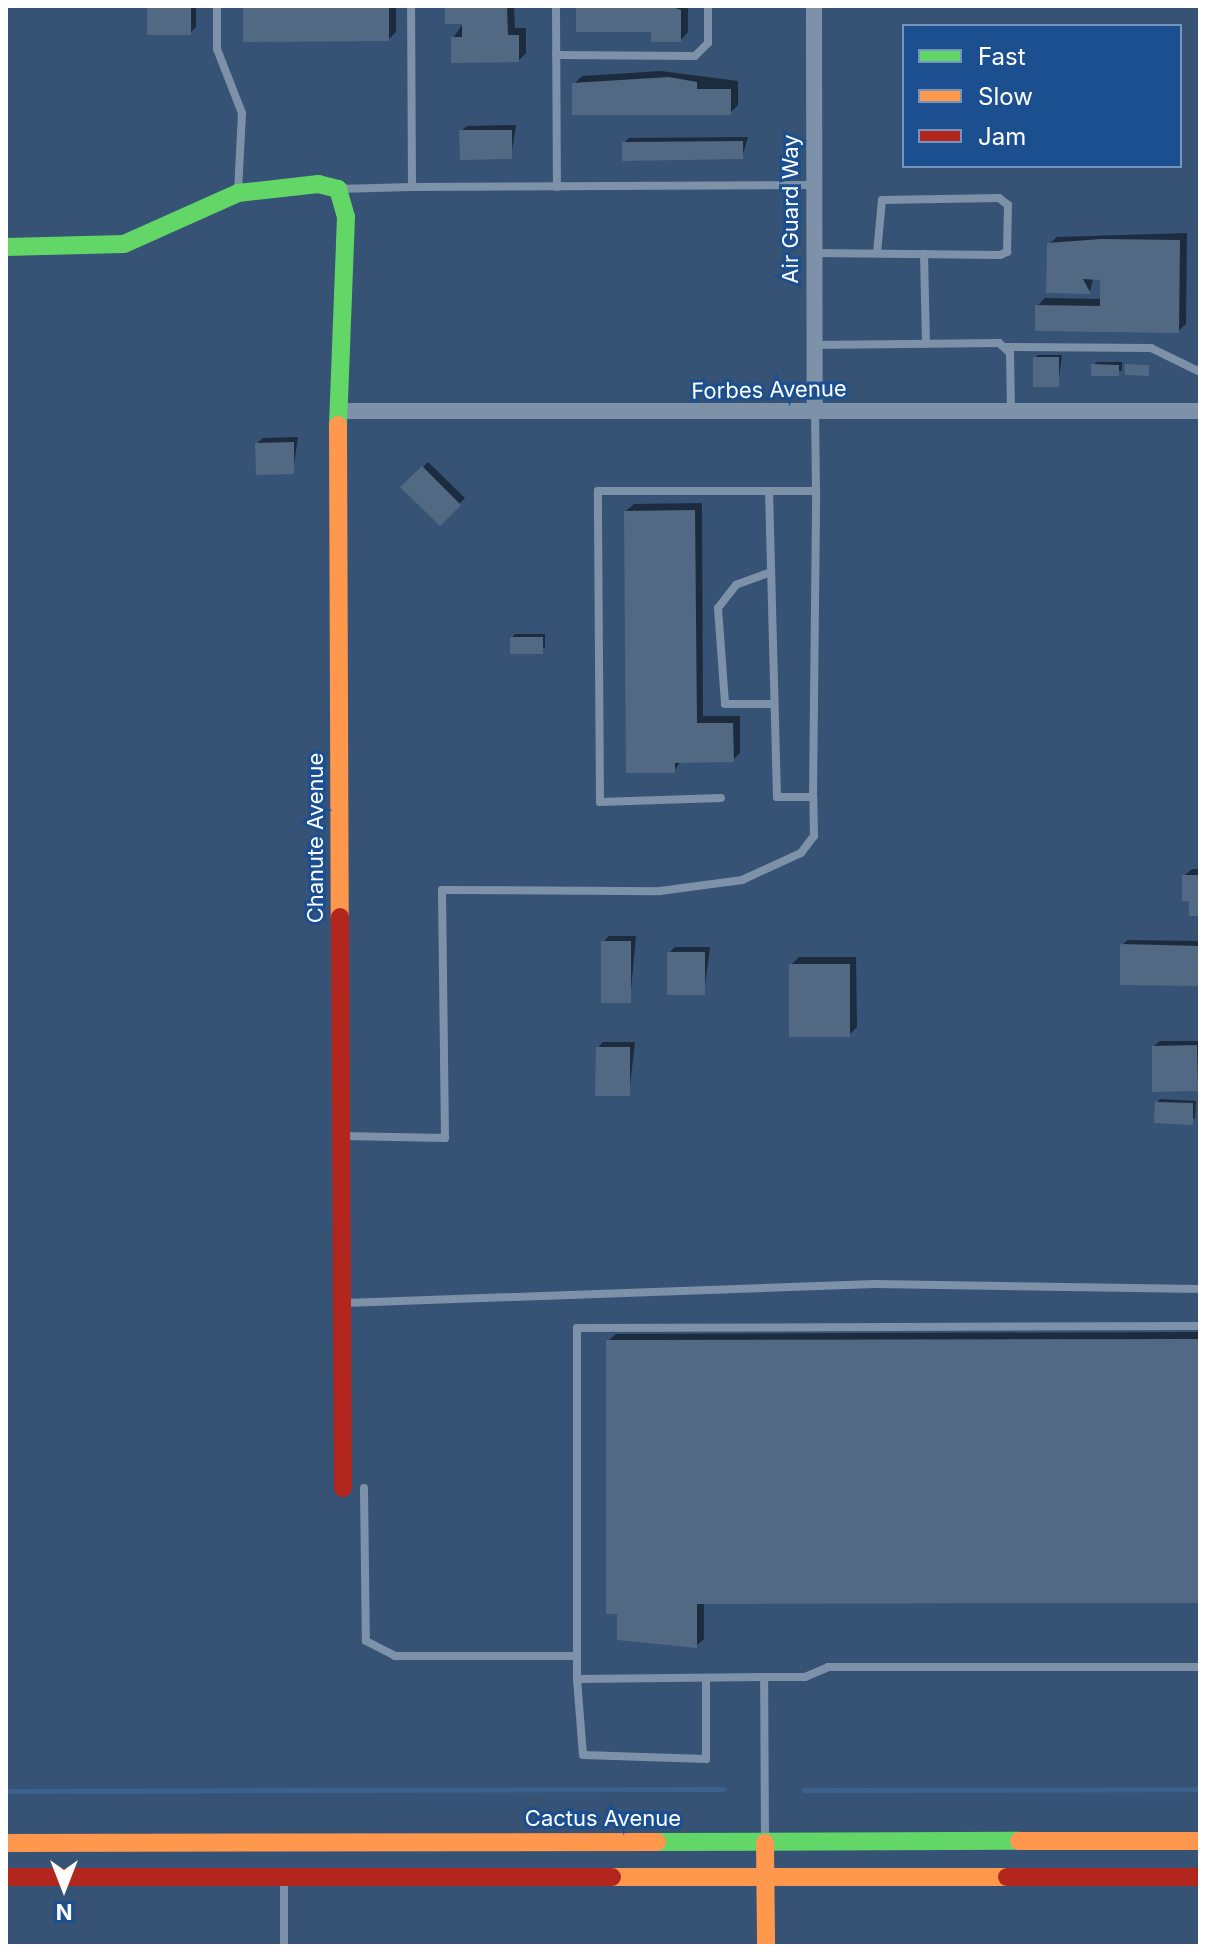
<!DOCTYPE html>
<html>
<head>
<meta charset="utf-8">
<style>
	body { margin:0 }
	#map { position:relative; width:1206px; height:1952px; overflow:hidden; background:#365274; font-family:Inter,sans-serif }
	div>[style] { position:absolute }
	.shadow>* { inset:0; background:#0007 }
	.stream>* { height:5px; margin:-2.5px; padding:0 2.5px; transform-origin:2.5px; border-radius:2.5px; background:#3b618d }
	.building>* { inset:0; background:#526984 }
	.lane>* { height:8px; margin:-4px; padding:0 4px; transform-origin:4px; border-radius:4px; background:#7d92a8 }
	.street>* { height:16px; margin:-8px; padding:0 8px; transform-origin:8px; border-radius:8px; background:#7d92a8 }
	.fast>* { height:18px; margin:-9px; padding:0 9px; transform-origin:9px; border-radius:9px; background:#63d668 }
	.slow>* { height:18px; margin:-9px; padding:0 9px; transform-origin:9px; border-radius:9px; background:#ff974d }
	.jam>* { height:18px; margin:-9px; padding:0 9px; transform-origin:9px; border-radius:9px; background:#b3261e }
	span { translate:-50% -50%; white-space:nowrap; text-align:center; line-height:1.15; -webkit-text-stroke:6px #1b4f8f; paint-order:stroke }
	.street-label { font-size:22px; color:#fff }
	.frame { position:absolute; inset:0; border:8px solid #fff; pointer-events:none }
	.legend { position:absolute; left:902px; top:24px; width:280px; height:144px; box-sizing:border-box; background:#1b4f8f; border:2px solid #7695bc; margin:0; padding:10px 14px; list-style:none; font-size:24px; color:#fff }
	.legend li { display:flex; align-items:center; gap:16px; height:40px }
	.legend b { width:40px; border:2px solid #7695bc }
	.north { position:absolute; left:24px; top:1848px; width:80px; height:80px; -webkit-text-stroke:6px #1b4f8f; paint-order:stroke; rotate:180deg; font-size:22px; font-weight:700; line-height:32px; text-align:center; color:#fff }
	.north::after { content:''; display:block; margin:auto; width:28px; height:36px; background:#fff; clip-path:polygon(50% 0,100% 100%,50% 72%,0 100%) }
</style>
</head>
<body>
<div id="map">
	<div class="shadow">
		<div style="clip-path:polygon(152px 6px,196px 6px,196px 27px,190px 33px)"></div>
		<div style="clip-path:polygon(245px 6px,396px 6px,396px 32px,389px 39px)"></div>
		<div style="clip-path:polygon(447px 6px,514px 6px,515px 28px,526px 28px,526px 53px,519px 60px,453px 38px,464px 22px)"></div>
		<div style="clip-path:polygon(578px 6px,688px 6px,688px 32px,681px 40px)"></div>
		<div style="clip-path:polygon(661px 71px,738px 81px,738px 105px,730px 113px,574px 84px,582px 76px)"></div>
		<div style="clip-path:polygon(516px 125px,511px 157px,461px 131px,467px 126px)"></div>
		<div style="clip-path:polygon(748px 137px,742px 157px,624px 143px,629px 138px)"></div>
		<div style="clip-path:polygon(1187px 233px,1186px 324px,1178px 331px,1037px 306px,1045px 298px,1102px 299px,1102px 278px,1093px 278px,1090px 292px,1048px 291px,1049px 244px,1057px 237px)"></div>
		<div style="clip-path:polygon(1038px 355px,1062px 355px,1058px 385px,1035px 358px)"></div>
		<div style="clip-path:polygon(1097px 362px,1122px 362px,1122px 371px,1093px 365px)"></div>
		<div style="clip-path:polygon(298px 437px,293px 472px,257px 443px,263px 438px)"></div>
		<div style="clip-path:polygon(428px 462px,465px 498px,440px 523px,403px 487px)"></div>
		<div style="clip-path:polygon(702px 503px,703px 716px,740px 716px,740px 753px,733px 760px,681px 761px,674px 771px,626px 511px,634px 504px)"></div>
		<div style="clip-path:polygon(515px 634px,545px 634px,545px 648px,512px 638px)"></div>
		<div style="clip-path:polygon(1192px 869px,1200px 869px,1200px 914px,1184px 876px)"></div>
		<div style="clip-path:polygon(609px 936px,636px 936px,630px 1001px,603px 942px)"></div>
		<div style="clip-path:polygon(1128px 940px,1200px 941px,1200px 984px,1122px 945px)"></div>
		<div style="clip-path:polygon(675px 947px,710px 947px,704px 993px,669px 953px)"></div>
		<div style="clip-path:polygon(799px 957px,856px 957px,857px 1027px,849px 1035px,791px 965px)"></div>
		<div style="clip-path:polygon(1160px 1041px,1200px 1041px,1197px 1089px,1154px 1046px)"></div>
		<div style="clip-path:polygon(603px 1042px,635px 1042px,629px 1094px,598px 1048px)"></div>
		<div style="clip-path:polygon(1160px 1099px,1196px 1101px,1195px 1119px,1157px 1103px)"></div>
		<div style="clip-path:polygon(1200px 1332px,1200px 1601px,704px 1602px,704px 1639px,696px 1646px,619px 1612px,608px 1341px,616px 1334px)"></div>
	</div>
	<div class="stream">
		<div style="left:804px;top:1790px;width:396px;rotate:-0.1deg"></div>
		<div style="left:6px;top:1791px;width:717px;rotate:-0.16deg"></div>
	</div>
	<div class="building">
		<div style="clip-path:polygon(243px 6px,389px 6px,389px 41px,243px 42px)"></div>
		<div style="clip-path:polygon(445px 6px,507px 6px,508px 35px,519px 35px,519px 62px,451px 63px,451px 37px,462px 37px,462px 24px,445px 24px)"></div>
		<div style="clip-path:polygon(576px 6px,670px 6px,681px 10px,681px 42px,651px 42px,651px 32px,576px 32px)"></div>
		<div style="clip-path:polygon(147px 8px,191px 8px,191px 35px,147px 35px)"></div>
		<div style="clip-path:polygon(669px 77px,697px 82px,697px 89px,731px 89px,731px 115px,572px 115px,572px 83px)"></div>
		<div style="clip-path:polygon(459px 130px,512px 130px,512px 159px,460px 160px)"></div>
		<div style="clip-path:polygon(743px 141px,743px 159px,622px 161px,622px 142px)"></div>
		<div style="clip-path:polygon(1101px 239px,1180px 240px,1179px 333px,1035px 331px,1035px 305px,1100px 306px,1100px 280px,1083px 279px,1091px 294px,1046px 293px,1047px 243px)"></div>
		<div style="clip-path:polygon(1033px 357px,1059px 357px,1059px 387px,1033px 387px)"></div>
		<div style="clip-path:polygon(1091px 364px,1119px 365px,1119px 376px,1091px 376px)"></div>
		<div style="clip-path:polygon(1125px 364px,1149px 365px,1149px 376px,1125px 375px)"></div>
		<div style="clip-path:polygon(294px 442px,294px 474px,256px 475px,255px 443px)"></div>
		<div style="clip-path:polygon(422px 466px,461px 505px,440px 526px,400px 487px)"></div>
		<div style="clip-path:polygon(695px 510px,697px 723px,733px 723px,734px 762px,675px 763px,675px 773px,626px 773px,624px 511px)"></div>
		<div style="clip-path:polygon(510px 637px,543px 637px,543px 654px,510px 654px)"></div>
		<div style="clip-path:polygon(1182px 875px,1200px 875px,1200px 916px,1189px 916px,1189px 901px,1182px 901px)"></div>
		<div style="clip-path:polygon(601px 941px,631px 941px,631px 1003px,601px 1003px)"></div>
		<div style="clip-path:polygon(1120px 944px,1200px 946px,1200px 986px,1120px 985px)"></div>
		<div style="clip-path:polygon(667px 952px,705px 952px,705px 995px,667px 995px)"></div>
		<div style="clip-path:polygon(789px 964px,850px 964px,850px 1037px,789px 1037px)"></div>
		<div style="clip-path:polygon(1197px 1045px,1198px 1091px,1152px 1092px,1152px 1046px)"></div>
		<div style="clip-path:polygon(596px 1047px,630px 1047px,630px 1096px,595px 1096px)"></div>
		<div style="clip-path:polygon(1155px 1102px,1193px 1103px,1193px 1125px,1154px 1123px)"></div>
		<div style="clip-path:polygon(1200px 1339px,1200px 1603px,697px 1604px,697px 1648px,617px 1640px,617px 1614px,606px 1614px,606px 1340px)"></div>
	</div>
	<div class="lane">
		<div style="left:217px;top:6px;width:43px;rotate:90deg"></div>
		<div style="left:217px;top:49px;width:69px;rotate:68.7deg"></div>
		<div style="left:242px;top:113px;width:79px;rotate:92.9deg"></div>
		<div style="left:556px;top:6px;width:181px;rotate:89.7deg"></div>
		<div style="left:556px;top:55px;width:139px;rotate:0.4deg"></div>
		<div style="left:695px;top:56px;width:18px;rotate:-45deg"></div>
		<div style="left:708px;top:43px;width:37px;rotate:-90deg"></div>
		<div style="left:412px;top:187px;width:401px;rotate:-0.3deg"></div>
		<div style="left:338px;top:189px;width:74px;rotate:-1.5deg"></div>
		<div style="left:412px;top:187px;width:181px;rotate:-90.3deg"></div>
		<div style="left:814px;top:253px;width:186px;rotate:0.6deg"></div>
		<div style="left:1000px;top:255px;width:8px;rotate:-23deg"></div>
		<div style="left:1007px;top:252px;width:47px;rotate:-88.8deg"></div>
		<div style="left:1008px;top:205px;width:11px;rotate:-142deg"></div>
		<div style="left:999px;top:198px;width:117px;rotate:179deg"></div>
		<div style="left:882px;top:200px;width:53px;rotate:95.4deg"></div>
		<div style="left:924px;top:254px;width:90px;rotate:88.7deg"></div>
		<div style="left:813px;top:345px;width:186px;rotate:-0.6deg"></div>
		<div style="left:999px;top:343px;width:15px;rotate:42deg"></div>
		<div style="left:1010px;top:353px;width:57px;rotate:89deg"></div>
		<div style="left:1007px;top:347px;width:144px;rotate:0.4deg"></div>
		<div style="left:1151px;top:348px;width:55px;rotate:26.1deg"></div>
		<div style="left:769px;top:491px;width:306px;rotate:88.5deg"></div>
		<div style="left:777px;top:797px;width:36px"></div>
		<div style="left:813px;top:797px;width:306px;rotate:-89.4deg"></div>
		<div style="left:771px;top:572px;width:37px;rotate:160deg"></div>
		<div style="left:736px;top:585px;width:29px;rotate:128deg"></div>
		<div style="left:718px;top:608px;width:96px;rotate:85.8deg"></div>
		<div style="left:725px;top:704px;width:48px"></div>
		<div style="left:721px;top:798px;width:121px;rotate:178.1deg"></div>
		<div style="left:600px;top:802px;width:311px;rotate:-90.4deg"></div>
		<div style="left:598px;top:491px;width:218px"></div>
		<div style="left:816px;top:491px;width:80px;rotate:-90.7deg"></div>
		<div style="left:343px;top:1136px;width:102px;rotate:1.1deg"></div>
		<div style="left:445px;top:1138px;width:248px;rotate:-90.7deg"></div>
		<div style="left:442px;top:890px;width:218px;rotate:0.3deg"></div>
		<div style="left:660px;top:891px;width:83px;rotate:-7.6deg"></div>
		<div style="left:742px;top:880px;width:65px;rotate:-24.6deg"></div>
		<div style="left:801px;top:853px;width:21px;rotate:-53deg"></div>
		<div style="left:814px;top:836px;width:39px;rotate:-91deg"></div>
		<div style="left:345px;top:1303px;width:530px;rotate:-2.05deg"></div>
		<div style="left:875px;top:1284px;width:325px;rotate:0.9deg"></div>
		<div style="left:364px;top:1488px;width:153px;rotate:89.3deg"></div>
		<div style="left:366px;top:1641px;width:33px;rotate:27deg"></div>
		<div style="left:395px;top:1656px;width:182px"></div>
		<div style="left:764px;top:1677px;width:41px"></div>
		<div style="left:805px;top:1677px;width:25px;rotate:-23deg"></div>
		<div style="left:828px;top:1667px;width:372px"></div>
		<div style="left:577px;top:1679px;width:76px;rotate:85.5deg"></div>
		<div style="left:583px;top:1755px;width:123px;rotate:1.9deg"></div>
		<div style="left:706px;top:1759px;width:81px;rotate:-90deg"></div>
		<div style="left:765px;top:1842px;width:165px;rotate:-90.3deg"></div>
		<div style="left:764px;top:1677px;width:187px;rotate:179.4deg"></div>
		<div style="left:577px;top:1679px;width:351px;rotate:-90deg"></div>
		<div style="left:577px;top:1328px;width:623px;rotate:-0.18deg"></div>
		<div style="left:284px;top:1879px;width:67px;rotate:90deg"></div>
	</div>
	<div class="street">
		<div style="left:814px;top:6px;width:405px;rotate:89.9deg"></div>
		<div style="left:338px;top:411px;width:862px"></div>
	</div>
	<div class="fast">
		<div style="left:6px;top:247px;width:118px;rotate:-1.5deg"></div>
		<div style="left:124px;top:244px;width:125px;rotate:-24.1deg"></div>
		<div style="left:238px;top:193px;width:81px;rotate:-6.4deg"></div>
		<div style="left:318px;top:184px;width:21px;rotate:14deg"></div>
		<div style="left:338px;top:189px;width:29px;rotate:74deg"></div>
		<div style="left:346px;top:217px;width:208px;rotate:92.2deg"></div>
		<div style="left:657px;top:1842px;width:362px;rotate:-0.2deg"></div>
	</div>
	<div class="slow">
		<div style="left:338px;top:425px;width:492px;rotate:89.8deg"></div>
		<div style="left:1019px;top:1841px;width:181px"></div>
		<div style="left:6px;top:1843px;width:651px;rotate:-0.09deg"></div>
		<div style="left:765px;top:1843px;width:103px;rotate:89.4deg"></div>
		<div style="left:612px;top:1877px;width:395px"></div>
	</div>
	<div class="jam">
		<div style="left:340px;top:917px;width:571px;rotate:89.7deg"></div>
		<div style="left:6px;top:1877px;width:606px"></div>
		<div style="left:1007px;top:1877px;width:193px"></div>
	</div>
	<div class="street-label">
		<span style="left:791px;top:209px;rotate:-90deg">Air Guard Way</span>
		<span style="left:769px;top:390px;rotate:-1deg">Forbes Avenue</span>
		<span style="left:316px;top:838px;rotate:-90deg">Chanute Avenue</span>
		<span style="left:603px;top:1819px">Cactus Avenue</span>
	</div>
	<div class="frame"></div>
	<ul class="legend">
	<li><b style="height:10px;background:#63d668"></b>Fast</li>
	<li><b style="height:10px;background:#ff974d"></b>Slow</li>
	<li><b style="height:10px;background:#b3261e"></b>Jam</li>
	</ul>
	<div class="north">N</div>
</div>
</body>
</html>
